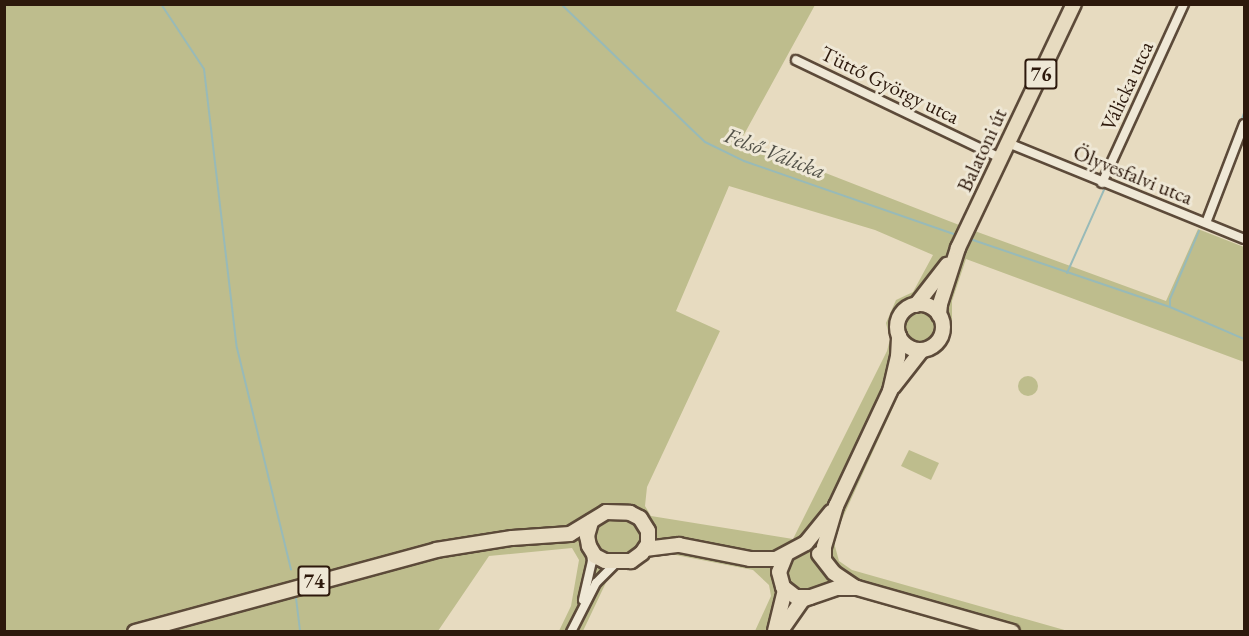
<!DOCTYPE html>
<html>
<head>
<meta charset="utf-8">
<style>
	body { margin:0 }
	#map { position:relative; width:1249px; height:636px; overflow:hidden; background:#e7dbc0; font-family:"EB Garamond",serif }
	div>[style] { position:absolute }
	.green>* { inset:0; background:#bebd8d }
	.round { border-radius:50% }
	.stream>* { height:2px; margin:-1px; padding:0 1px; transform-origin:1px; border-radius:1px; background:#98bab8 }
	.roads { filter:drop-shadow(2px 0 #5c4a39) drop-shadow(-2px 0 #5c4a39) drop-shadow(0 2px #5c4a39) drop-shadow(0 -2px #5c4a39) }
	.minor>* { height:8px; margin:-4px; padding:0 4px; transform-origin:4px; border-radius:4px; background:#efe8d6 }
	.primary>* { height:14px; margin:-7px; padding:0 7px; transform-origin:7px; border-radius:7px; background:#e7dbc0 }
	.primary>.ring { margin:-7px; padding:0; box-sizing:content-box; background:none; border:14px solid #e7dbc0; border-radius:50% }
	span { translate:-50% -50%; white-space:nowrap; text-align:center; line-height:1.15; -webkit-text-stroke:6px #efe8d6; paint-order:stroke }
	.shield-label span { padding:2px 4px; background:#efe8d6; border:2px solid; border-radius:4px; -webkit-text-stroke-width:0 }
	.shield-label { font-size:20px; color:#2d190c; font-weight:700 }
	.street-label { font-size:21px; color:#2d190c }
	.water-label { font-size:22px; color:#525148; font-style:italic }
	.frame { position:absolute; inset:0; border:6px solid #2d190c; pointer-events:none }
</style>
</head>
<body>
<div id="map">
	<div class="green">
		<div style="clip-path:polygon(evenodd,4px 5px,815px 5px,741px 140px,972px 230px,1166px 301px,1198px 229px,1244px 247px,1244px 362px,966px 259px,952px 301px,952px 330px,941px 352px,919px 362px,906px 379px,833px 539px,839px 561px,852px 570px,1068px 631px,973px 631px,835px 591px,800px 612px,791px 631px,755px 631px,771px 596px,769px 585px,753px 570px,655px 551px,643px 561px,611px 572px,583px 631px,559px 631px,571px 606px,579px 560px,572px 548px,489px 556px,438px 631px,5px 631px,4px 5px,729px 186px,875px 230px,933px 255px,913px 292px,896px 300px,886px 323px,890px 339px,887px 351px,793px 539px,651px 516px,645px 506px,647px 487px,720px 331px,676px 311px,729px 186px)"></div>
		<div class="round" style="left:1018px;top:376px;width:20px;height:20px"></div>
		<div style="clip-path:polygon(909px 450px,939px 463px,931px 480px,901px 466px)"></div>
	</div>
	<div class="stream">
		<div style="left:161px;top:4px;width:78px;rotate:56.5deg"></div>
		<div style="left:204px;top:69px;width:281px;rotate:83.3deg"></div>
		<div style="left:237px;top:348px;width:228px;rotate:76.3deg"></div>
		<div style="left:561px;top:4px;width:199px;rotate:43.8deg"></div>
		<div style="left:705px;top:142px;width:43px;rotate:26deg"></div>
		<div style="left:744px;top:161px;width:222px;rotate:19.2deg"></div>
		<div style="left:1241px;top:122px;width:9px;rotate:-72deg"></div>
		<div style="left:1110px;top:177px;width:191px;rotate:-65.2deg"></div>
		<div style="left:1204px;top:214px;width:66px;rotate:-67.7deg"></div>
		<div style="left:973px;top:240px;width:208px;rotate:18.8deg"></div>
		<div style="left:1170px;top:307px;width:81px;rotate:23.4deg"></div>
		<div style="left:1067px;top:273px;width:91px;rotate:-66deg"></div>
		<div style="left:1170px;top:307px;width:8px;rotate:-90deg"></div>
		<div style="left:1170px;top:299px;width:74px;rotate:-66.9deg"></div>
		<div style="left:296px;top:598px;width:34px;rotate:83deg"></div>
	</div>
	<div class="roads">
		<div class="minor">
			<div style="left:796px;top:60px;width:227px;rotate:25.6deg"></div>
			<div style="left:1008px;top:143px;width:255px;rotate:22.1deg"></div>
			<div style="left:1102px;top:183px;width:197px;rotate:-65.4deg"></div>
			<div style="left:1206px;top:223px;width:106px;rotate:-69deg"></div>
			<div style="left:583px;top:600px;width:39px;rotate:-77deg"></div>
			<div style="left:592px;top:562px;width:11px;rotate:-95deg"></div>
			<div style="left:571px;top:632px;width:55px;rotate:-63deg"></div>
			<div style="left:596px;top:583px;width:28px;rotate:-45deg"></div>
		</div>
		<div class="primary">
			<div class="ring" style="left:897px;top:304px;width:32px;height:32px"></div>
			<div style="left:916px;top:305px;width:51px;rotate:-52.2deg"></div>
			<div style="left:939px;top:315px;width:11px;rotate:-85deg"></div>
			<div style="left:940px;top:304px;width:59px;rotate:-72.2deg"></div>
			<div style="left:958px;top:248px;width:270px;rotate:-64.6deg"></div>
			<div style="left:893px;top:387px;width:47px;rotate:-51.9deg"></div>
			<div style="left:645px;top:549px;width:34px;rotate:-7deg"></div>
			<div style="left:679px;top:545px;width:72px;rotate:11.2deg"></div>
			<div style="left:750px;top:559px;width:26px"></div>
			<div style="left:776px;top:559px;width:34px;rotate:-28deg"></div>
			<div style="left:806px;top:543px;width:40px;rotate:-51deg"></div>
			<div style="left:819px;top:554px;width:24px;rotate:52deg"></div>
			<div style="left:834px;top:573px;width:25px;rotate:34deg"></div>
			<div style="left:786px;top:555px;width:18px;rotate:112deg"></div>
			<div style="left:779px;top:572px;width:16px;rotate:75deg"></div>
			<div style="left:783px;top:587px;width:16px;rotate:38deg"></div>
			<div style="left:796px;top:597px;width:14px"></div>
			<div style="left:824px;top:559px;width:12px;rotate:-90deg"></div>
			<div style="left:824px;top:547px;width:43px;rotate:-73.7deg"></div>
			<div style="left:836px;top:506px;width:127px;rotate:-64.8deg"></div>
			<div style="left:890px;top:391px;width:35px;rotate:-77deg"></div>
			<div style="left:898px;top:357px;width:21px;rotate:-87deg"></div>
			<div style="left:775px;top:631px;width:42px;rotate:-76.3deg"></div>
			<div style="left:135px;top:632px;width:312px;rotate:-15.2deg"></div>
			<div style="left:436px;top:550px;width:77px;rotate:-9deg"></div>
			<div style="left:512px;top:538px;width:58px;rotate:-3.9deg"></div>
			<div style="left:570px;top:534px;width:42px;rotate:-31.4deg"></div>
			<div style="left:606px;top:512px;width:24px;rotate:2deg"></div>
			<div style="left:630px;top:513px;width:11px;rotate:27deg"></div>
			<div style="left:640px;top:518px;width:15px;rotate:58deg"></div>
			<div style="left:648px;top:531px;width:13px;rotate:90deg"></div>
			<div style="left:648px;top:544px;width:11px;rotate:124deg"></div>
			<div style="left:642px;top:553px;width:14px;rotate:144deg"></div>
			<div style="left:631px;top:561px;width:26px;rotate:180deg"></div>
			<div style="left:605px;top:561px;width:11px;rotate:-153deg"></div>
			<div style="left:595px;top:556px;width:12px;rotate:-121deg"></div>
			<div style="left:589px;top:546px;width:10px;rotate:-101deg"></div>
			<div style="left:587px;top:536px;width:15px;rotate:-74deg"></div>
			<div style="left:780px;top:632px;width:39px;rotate:-55deg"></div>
			<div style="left:802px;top:600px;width:37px;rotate:-19deg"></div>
			<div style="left:837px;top:588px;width:20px"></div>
			<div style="left:857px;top:588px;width:161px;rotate:15.8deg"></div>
		</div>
	</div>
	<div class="shield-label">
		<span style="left:1041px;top:74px">76</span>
		<span style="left:314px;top:581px">74</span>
	</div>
	<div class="street-label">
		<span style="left:890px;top:85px;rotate:26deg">Tüttő György utca</span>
		<span style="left:1127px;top:86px;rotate:-65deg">Válicka utca</span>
		<span style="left:982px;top:150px;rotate:-65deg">Balatoni út</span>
		<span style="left:1133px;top:175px;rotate:22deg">Ölyvesfalvi utca</span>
	</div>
	<div class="water-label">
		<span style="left:775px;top:153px;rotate:21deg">Felső-Válicka</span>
	</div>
	<div class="frame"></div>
</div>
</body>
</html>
